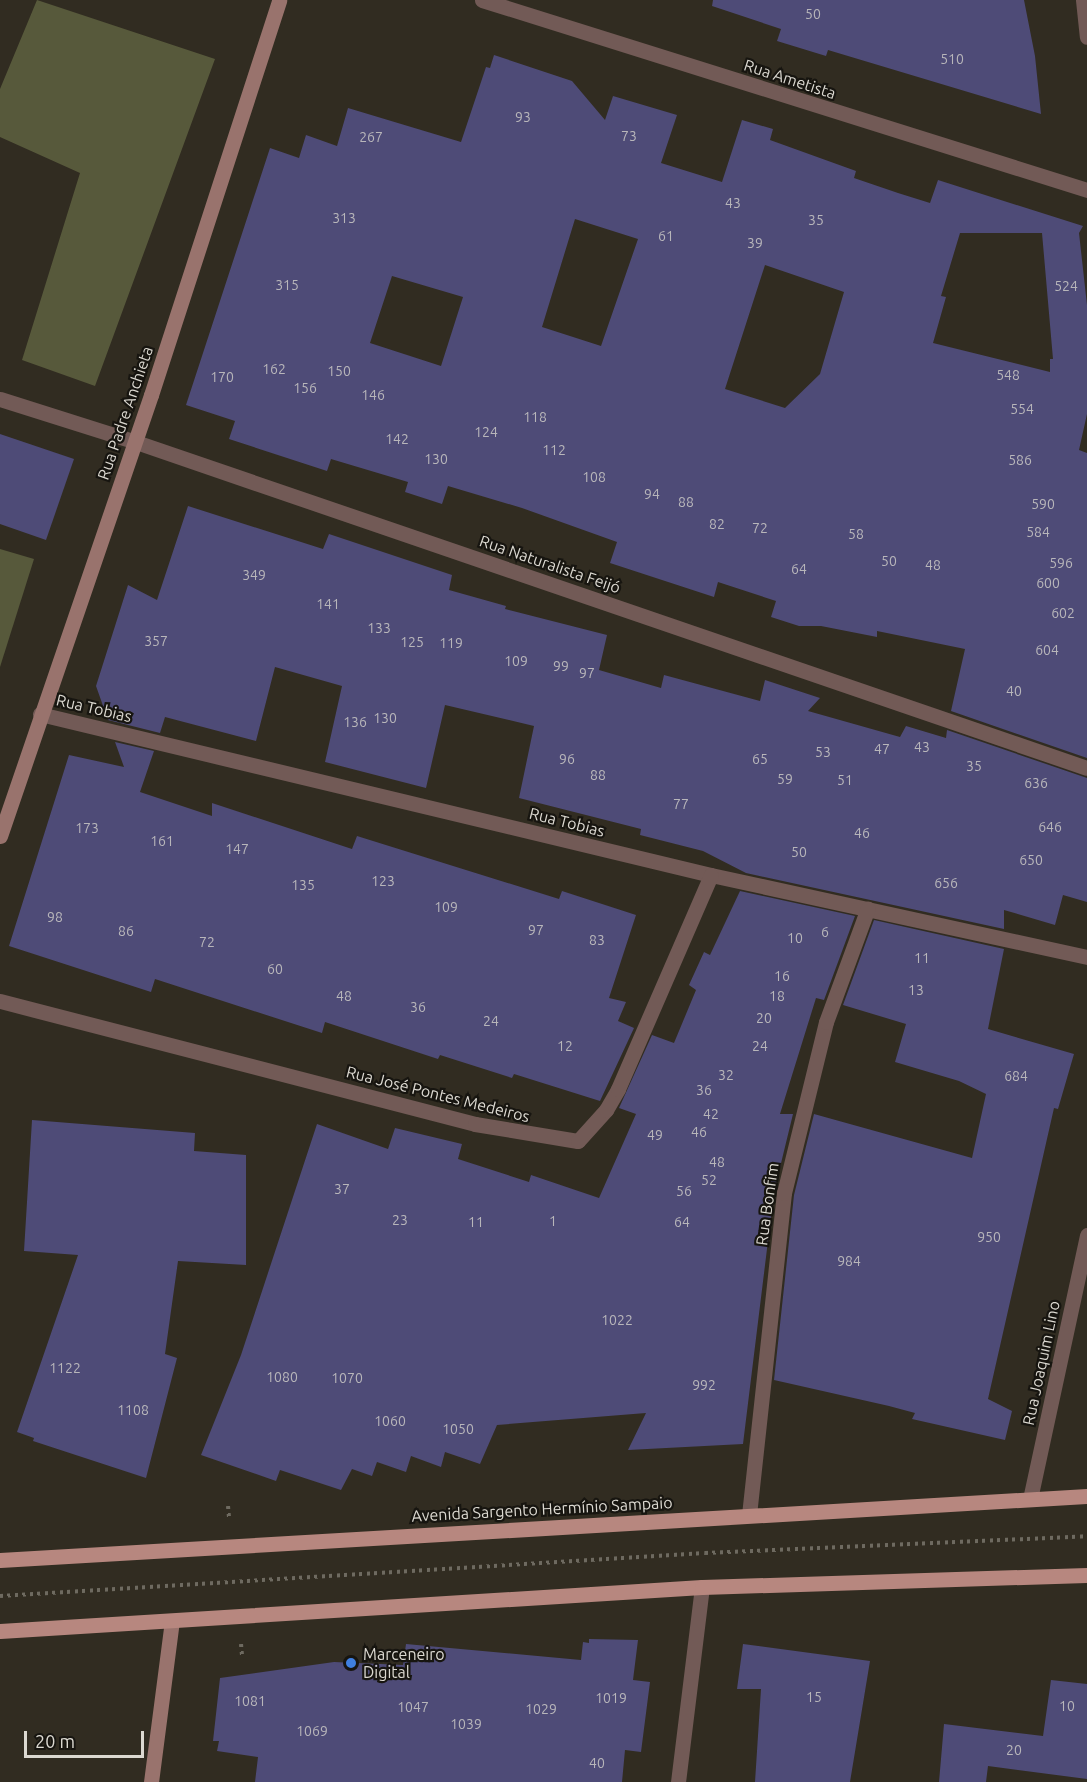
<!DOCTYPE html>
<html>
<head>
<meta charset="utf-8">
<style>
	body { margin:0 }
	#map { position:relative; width:1087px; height:1782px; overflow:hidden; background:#312c21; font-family:Ubuntu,sans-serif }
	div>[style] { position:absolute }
	.green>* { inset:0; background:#57593b }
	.building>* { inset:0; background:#4e4b77 }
	.path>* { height:4px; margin-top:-2px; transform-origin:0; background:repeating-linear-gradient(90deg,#6e6a60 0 3px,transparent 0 7.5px) }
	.street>* { height:15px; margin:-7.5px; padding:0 7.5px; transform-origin:7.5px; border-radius:7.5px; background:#725a56 }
	.secondary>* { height:15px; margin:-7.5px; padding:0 7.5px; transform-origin:7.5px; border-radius:7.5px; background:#99736d }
	.primary>* { height:15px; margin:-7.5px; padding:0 7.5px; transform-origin:7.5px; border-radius:7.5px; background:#b7877f }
	.dots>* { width:16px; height:16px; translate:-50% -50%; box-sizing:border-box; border:3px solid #171510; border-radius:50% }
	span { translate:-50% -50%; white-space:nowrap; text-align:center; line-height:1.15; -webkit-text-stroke:4.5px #171510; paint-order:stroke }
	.number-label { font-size:14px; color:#b8b6ba }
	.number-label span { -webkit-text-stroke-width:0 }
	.street-label { font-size:16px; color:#dcd9d1 }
	.poi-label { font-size:16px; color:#dcd9d1 }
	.left { translate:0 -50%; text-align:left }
	.scale { position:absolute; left:24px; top:1731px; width:120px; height:27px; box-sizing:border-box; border:3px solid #dcd9d1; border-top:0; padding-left:8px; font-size:18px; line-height:21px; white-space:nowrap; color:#dcd9d1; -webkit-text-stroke:4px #171510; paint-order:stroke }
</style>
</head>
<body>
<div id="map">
	<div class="green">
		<div style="clip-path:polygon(37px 0,215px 59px,95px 386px,22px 360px,80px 173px,0 137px,0 89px)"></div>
		<div style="clip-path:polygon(0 549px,34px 559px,0 667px)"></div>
	</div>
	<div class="building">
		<div style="clip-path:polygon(713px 0,1024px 0,1035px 56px,1041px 114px,828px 50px,826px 56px,777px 41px,781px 29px,712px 6px)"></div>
		<div style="clip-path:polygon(evenodd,494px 55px,572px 81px,605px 120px,613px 96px,677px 115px,661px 163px,722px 182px,742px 120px,773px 129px,770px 140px,856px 171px,854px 178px,898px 193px,930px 203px,938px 180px,1083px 226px,1079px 233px,1087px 305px,1087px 414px,1079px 450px,1087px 453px,1087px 758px,951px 711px,965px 649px,877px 631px,877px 637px,821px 626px,799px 626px,771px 617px,776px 601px,718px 582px,714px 597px,610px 563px,617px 542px,522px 508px,448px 486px,442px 504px,405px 492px,408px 482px,331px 459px,327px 471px,229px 439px,235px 421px,186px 405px,270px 148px,299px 158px,306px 135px,337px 146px,348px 108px,461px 142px,486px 67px,490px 68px,494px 55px,575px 219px,638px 239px,601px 346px,542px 327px,575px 219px,494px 55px,960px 233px,1042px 233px,1053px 359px,1050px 359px,1050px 372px,933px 343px,946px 297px,941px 296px,960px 233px,494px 55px,765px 265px,844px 292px,820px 374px,785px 408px,725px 389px,765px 265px,494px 55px,392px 276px,463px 297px,441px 366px,370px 343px,392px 276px)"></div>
		<div style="clip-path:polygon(0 434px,74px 459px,46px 540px,0 524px)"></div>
		<div style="clip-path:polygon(188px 506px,323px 549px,329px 534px,452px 575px,449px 590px,506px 606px,505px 609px,607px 635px,599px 670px,661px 688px,664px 675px,760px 701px,765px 680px,820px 698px,808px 711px,900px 737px,906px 726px,946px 738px,947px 730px,1087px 778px,1087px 902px,1063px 895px,1055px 925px,1004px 910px,1004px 929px,746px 873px,703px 851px,640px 835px,641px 829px,519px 798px,534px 726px,445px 705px,426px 788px,325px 762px,342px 686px,275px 667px,256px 741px,165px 717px,160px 733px,108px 720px,96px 686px,128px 585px,157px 600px)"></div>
		<div style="clip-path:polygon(115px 742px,154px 751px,140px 792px,212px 816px,212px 803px,352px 849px,357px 836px,559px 899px,562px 891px,636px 915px,609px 998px,626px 1002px,618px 1021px,634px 1028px,600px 1101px,514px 1074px,512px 1078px,440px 1055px,438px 1059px,325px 1022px,322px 1033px,155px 979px,151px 992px,9px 946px,69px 755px,124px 767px)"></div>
		<div style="clip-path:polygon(740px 891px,855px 916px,824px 1000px,816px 998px,780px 1114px,793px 1114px,774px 1192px,743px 1444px,628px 1450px,646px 1413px,497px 1425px,480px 1464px,445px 1452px,441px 1467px,411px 1456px,406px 1472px,377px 1462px,372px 1476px,352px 1469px,341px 1490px,280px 1470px,276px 1481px,201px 1455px,241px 1355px,317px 1124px,388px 1149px,395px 1128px,462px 1144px,458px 1159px,529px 1182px,531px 1175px,599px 1198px,636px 1114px,619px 1108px,652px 1035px,674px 1043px,696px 990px,689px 985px,704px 952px,710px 955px)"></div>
		<div style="clip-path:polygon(874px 920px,1004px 949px,988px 1029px,1074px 1054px,1058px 1109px,1054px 1108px,988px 1399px,1012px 1411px,1005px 1440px,912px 1419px,915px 1413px,889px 1406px,774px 1380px,794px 1195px,814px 1114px,972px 1158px,986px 1094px,959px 1081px,895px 1062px,906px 1024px,843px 1005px)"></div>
		<div style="clip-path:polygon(32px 1120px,195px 1133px,194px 1151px,246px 1155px,246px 1265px,178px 1261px,165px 1354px,177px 1358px,146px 1478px,33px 1441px,34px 1438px,17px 1432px,78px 1255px,24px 1251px)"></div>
		<div style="clip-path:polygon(589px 1639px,638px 1640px,633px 1680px,650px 1682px,641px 1752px,625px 1750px,622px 1782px,255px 1782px,258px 1757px,217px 1751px,219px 1741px,213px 1741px,220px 1678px,334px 1662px,403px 1665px,406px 1644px,581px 1660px,583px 1642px,589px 1643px)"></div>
		<div style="clip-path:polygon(743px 1644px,870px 1661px,850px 1782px,755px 1782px,761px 1689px,737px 1689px)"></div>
		<div style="clip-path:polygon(1051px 1680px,1087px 1684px,1087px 1779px,988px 1766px,986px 1782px,939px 1782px,944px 1724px,1043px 1736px)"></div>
	</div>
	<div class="path">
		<div style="left:228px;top:1506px;width:11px;rotate:85deg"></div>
		<div style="left:0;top:1596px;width:706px;rotate:-3.49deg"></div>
		<div style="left:705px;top:1553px;width:382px;rotate:-2.5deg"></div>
		<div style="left:241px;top:1644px;width:11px;rotate:85deg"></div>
	</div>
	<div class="street">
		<div style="left:482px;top:0;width:634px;rotate:17.43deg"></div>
		<div style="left:1083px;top:0;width:37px;rotate:84deg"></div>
		<div style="left:0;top:399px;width:139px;rotate:17.5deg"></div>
		<div style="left:133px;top:441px;width:1008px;rotate:18.92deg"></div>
		<div style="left:40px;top:714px;width:690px;rotate:13.49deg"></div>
		<div style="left:711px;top:875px;width:385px;rotate:12.3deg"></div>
		<div style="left:0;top:1001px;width:491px;rotate:14.5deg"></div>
		<div style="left:475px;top:1124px;width:104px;rotate:9.4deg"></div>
		<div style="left:578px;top:1141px;width:42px;rotate:-47.9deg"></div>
		<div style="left:606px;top:1110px;width:24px;rotate:-60deg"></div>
		<div style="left:618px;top:1089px;width:233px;rotate:-66.5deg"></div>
		<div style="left:1030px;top:1499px;width:270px;rotate:-77.8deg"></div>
		<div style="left:749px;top:1515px;width:324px;rotate:-83.8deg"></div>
		<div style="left:784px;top:1193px;width:176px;rotate:-76.2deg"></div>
		<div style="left:826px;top:1022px;width:121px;rotate:-69.8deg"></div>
		<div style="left:678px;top:1782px;width:196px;rotate:-83deg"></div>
	</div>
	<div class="secondary">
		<div style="left:0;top:836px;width:466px;rotate:-71.1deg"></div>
		<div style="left:151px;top:395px;width:415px;rotate:-72deg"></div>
		<div style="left:151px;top:1782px;width:162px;rotate:-82.6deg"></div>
	</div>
	<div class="primary">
		<div style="left:0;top:1560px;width:1089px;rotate:-3.37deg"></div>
		<div style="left:0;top:1631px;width:703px;rotate:-3.59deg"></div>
		<div style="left:702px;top:1587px;width:385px;rotate:-1.8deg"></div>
	</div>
	<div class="dots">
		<div style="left:351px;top:1663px;background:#3f7fe0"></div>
	</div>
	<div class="number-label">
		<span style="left:813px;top:14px">50</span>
		<span style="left:952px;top:59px">510</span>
		<span style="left:523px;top:117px">93</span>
		<span style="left:629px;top:136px">73</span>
		<span style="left:371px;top:137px">267</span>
		<span style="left:733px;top:203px">43</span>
		<span style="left:344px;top:218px">313</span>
		<span style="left:816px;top:220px">35</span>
		<span style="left:666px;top:236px">61</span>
		<span style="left:755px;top:243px">39</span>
		<span style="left:287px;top:285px">315</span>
		<span style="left:1066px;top:286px">524</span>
		<span style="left:274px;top:369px">162</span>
		<span style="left:339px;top:371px">150</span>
		<span style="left:1008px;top:375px">548</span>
		<span style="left:222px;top:377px">170</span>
		<span style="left:305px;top:388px">156</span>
		<span style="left:373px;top:395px">146</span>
		<span style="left:1022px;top:409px">554</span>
		<span style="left:535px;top:417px">118</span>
		<span style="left:486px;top:432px">124</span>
		<span style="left:397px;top:439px">142</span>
		<span style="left:554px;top:450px">112</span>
		<span style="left:436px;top:459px">130</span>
		<span style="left:1020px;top:460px">586</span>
		<span style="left:594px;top:477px">108</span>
		<span style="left:652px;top:494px">94</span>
		<span style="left:686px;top:502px">88</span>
		<span style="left:1043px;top:504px">590</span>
		<span style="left:717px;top:524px">82</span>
		<span style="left:760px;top:528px">72</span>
		<span style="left:1038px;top:532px">584</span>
		<span style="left:856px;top:534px">58</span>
		<span style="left:889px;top:561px">50</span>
		<span style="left:1061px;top:563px">596</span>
		<span style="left:933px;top:565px">48</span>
		<span style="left:799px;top:569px">64</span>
		<span style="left:254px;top:575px">349</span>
		<span style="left:1048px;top:583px">600</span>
		<span style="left:328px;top:604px">141</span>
		<span style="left:1063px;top:613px">602</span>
		<span style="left:379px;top:628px">133</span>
		<span style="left:156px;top:641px">357</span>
		<span style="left:412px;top:642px">125</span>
		<span style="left:451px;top:643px">119</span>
		<span style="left:1047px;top:650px">604</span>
		<span style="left:516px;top:661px">109</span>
		<span style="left:561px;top:666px">99</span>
		<span style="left:587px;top:673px">97</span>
		<span style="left:1014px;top:691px">40</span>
		<span style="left:385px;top:718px">130</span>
		<span style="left:355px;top:722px">136</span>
		<span style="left:922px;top:747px">43</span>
		<span style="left:882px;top:749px">47</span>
		<span style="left:823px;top:752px">53</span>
		<span style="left:567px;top:759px">96</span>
		<span style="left:760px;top:759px">65</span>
		<span style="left:974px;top:766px">35</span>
		<span style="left:598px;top:775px">88</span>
		<span style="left:785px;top:779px">59</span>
		<span style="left:845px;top:780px">51</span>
		<span style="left:1036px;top:783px">636</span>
		<span style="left:681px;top:804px">77</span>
		<span style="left:1050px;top:827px">646</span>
		<span style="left:87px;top:828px">173</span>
		<span style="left:862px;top:833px">46</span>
		<span style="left:162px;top:841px">161</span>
		<span style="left:237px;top:849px">147</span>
		<span style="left:799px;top:852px">50</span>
		<span style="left:1031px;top:860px">650</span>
		<span style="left:383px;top:881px">123</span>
		<span style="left:946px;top:883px">656</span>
		<span style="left:303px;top:885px">135</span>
		<span style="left:446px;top:907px">109</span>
		<span style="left:55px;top:917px">98</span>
		<span style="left:536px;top:930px">97</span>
		<span style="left:126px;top:931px">86</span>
		<span style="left:825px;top:932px">6</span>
		<span style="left:795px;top:938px">10</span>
		<span style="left:597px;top:940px">83</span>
		<span style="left:207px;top:942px">72</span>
		<span style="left:922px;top:958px">11</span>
		<span style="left:275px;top:969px">60</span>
		<span style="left:782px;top:976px">16</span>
		<span style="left:916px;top:990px">13</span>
		<span style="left:344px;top:996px">48</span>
		<span style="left:777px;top:996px">18</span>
		<span style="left:418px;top:1007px">36</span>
		<span style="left:764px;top:1018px">20</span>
		<span style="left:491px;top:1021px">24</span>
		<span style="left:565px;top:1046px">12</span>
		<span style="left:760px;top:1046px">24</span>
		<span style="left:726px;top:1075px">32</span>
		<span style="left:1016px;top:1076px">684</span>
		<span style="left:704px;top:1090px">36</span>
		<span style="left:711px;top:1114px">42</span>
		<span style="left:699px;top:1132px">46</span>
		<span style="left:655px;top:1135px">49</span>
		<span style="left:717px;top:1162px">48</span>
		<span style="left:709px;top:1180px">52</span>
		<span style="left:342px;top:1189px">37</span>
		<span style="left:684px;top:1191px">56</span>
		<span style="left:400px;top:1220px">23</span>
		<span style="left:553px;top:1221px">1</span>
		<span style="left:476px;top:1222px">11</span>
		<span style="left:682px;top:1222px">64</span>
		<span style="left:989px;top:1237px">950</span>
		<span style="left:849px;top:1261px">984</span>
		<span style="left:617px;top:1320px">1022</span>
		<span style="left:65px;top:1368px">1122</span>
		<span style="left:282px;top:1377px">1080</span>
		<span style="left:347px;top:1378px">1070</span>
		<span style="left:704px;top:1385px">992</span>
		<span style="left:133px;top:1410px">1108</span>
		<span style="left:390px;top:1421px">1060</span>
		<span style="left:458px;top:1429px">1050</span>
		<span style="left:814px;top:1697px">15</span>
		<span style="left:611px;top:1698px">1019</span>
		<span style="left:250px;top:1701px">1081</span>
		<span style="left:1067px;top:1706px">10</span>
		<span style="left:413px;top:1707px">1047</span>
		<span style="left:541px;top:1709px">1029</span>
		<span style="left:466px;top:1724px">1039</span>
		<span style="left:312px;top:1731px">1069</span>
		<span style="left:1014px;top:1750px">20</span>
		<span style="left:597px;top:1763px">40</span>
	</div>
	<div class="street-label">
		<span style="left:790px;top:79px;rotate:18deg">Rua Ametista</span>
		<span style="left:125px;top:413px;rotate:-71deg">Rua Padre Anchieta</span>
		<span style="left:550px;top:564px;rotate:19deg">Rua Naturalista Feijó</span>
		<span style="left:94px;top:708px;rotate:13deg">Rua Tobias</span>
		<span style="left:567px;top:822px;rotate:14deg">Rua Tobias</span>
		<span style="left:438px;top:1094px;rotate:14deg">Rua José Pontes Medeiros</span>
		<span style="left:767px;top:1204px;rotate:-82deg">Rua Bonfim</span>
		<span style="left:1041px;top:1363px;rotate:-78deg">Rua Joaquim Lino</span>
		<span style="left:542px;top:1509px;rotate:-3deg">Avenida Sargento Hermínio Sampaio</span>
	</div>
	<div class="poi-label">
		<span class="left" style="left:363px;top:1663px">Marceneiro<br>Digital</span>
	</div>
	<div class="scale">20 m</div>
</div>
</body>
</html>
